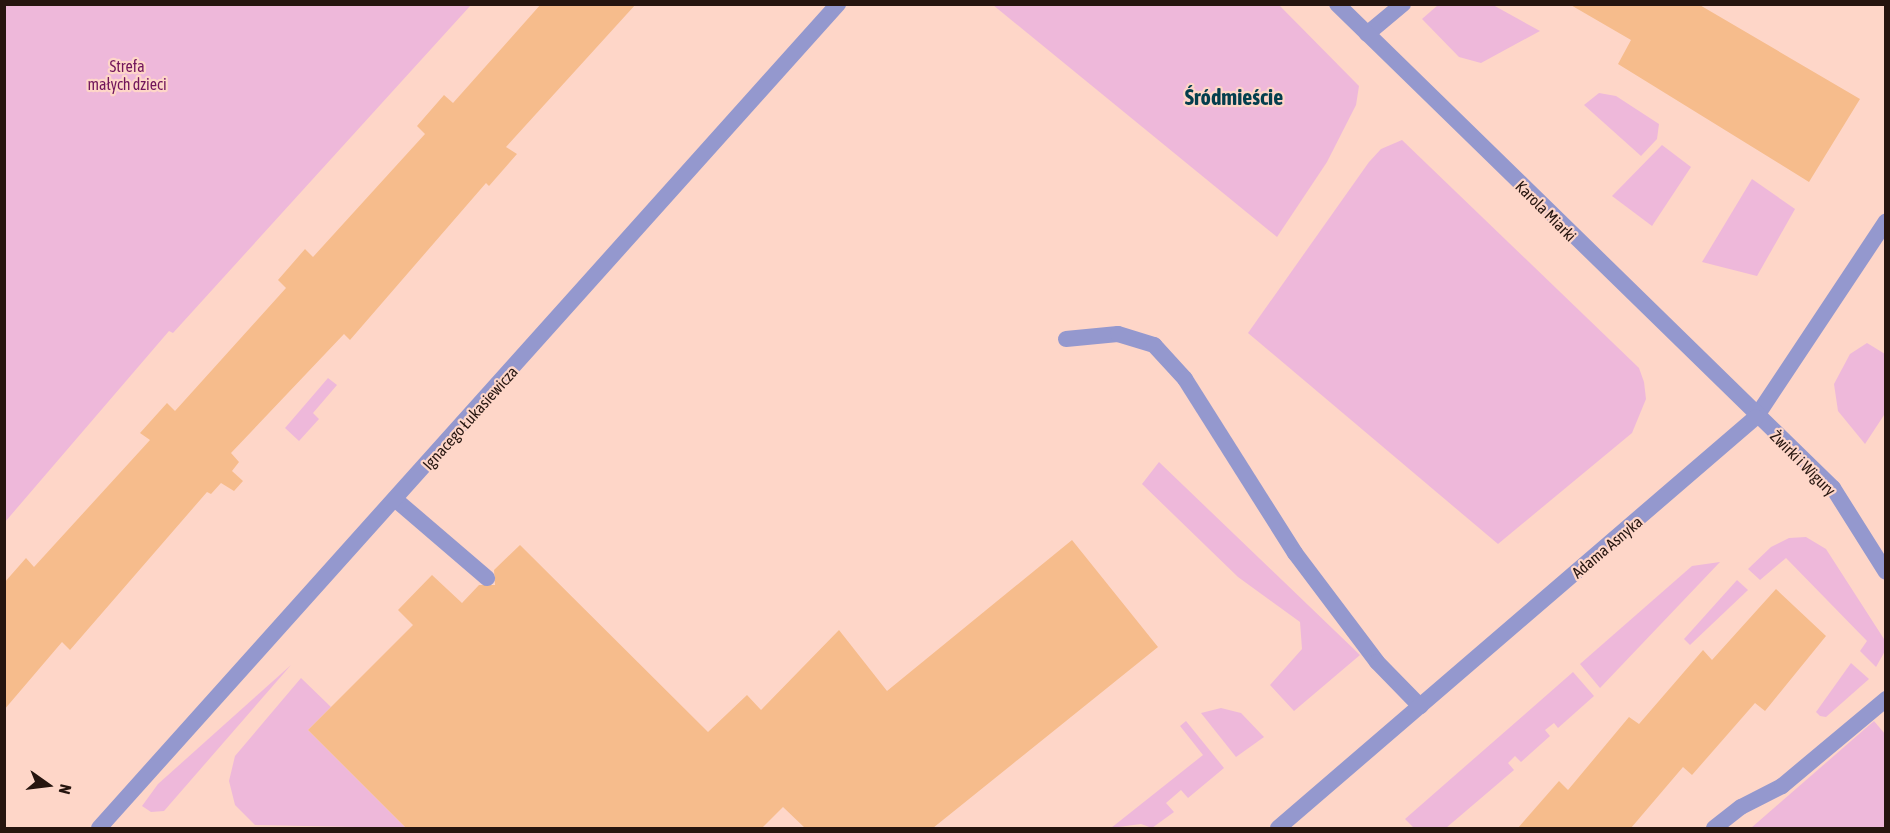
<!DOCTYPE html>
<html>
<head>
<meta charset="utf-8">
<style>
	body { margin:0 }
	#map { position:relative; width:1890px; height:833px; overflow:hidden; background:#fed6c8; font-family:"Asap Condensed",sans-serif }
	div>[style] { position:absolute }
	.green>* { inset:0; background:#eeb8da }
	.building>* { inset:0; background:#f6bc8c }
	.service>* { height:16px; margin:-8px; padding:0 8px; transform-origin:8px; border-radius:8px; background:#9498ce }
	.minor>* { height:16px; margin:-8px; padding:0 8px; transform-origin:8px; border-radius:8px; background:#9498ce }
	.tertiary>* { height:16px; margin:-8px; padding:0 8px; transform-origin:8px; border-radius:8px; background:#9498ce }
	span { translate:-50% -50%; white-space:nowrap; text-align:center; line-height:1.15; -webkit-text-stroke:4.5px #fed6c8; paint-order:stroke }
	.park-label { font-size:16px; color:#72165b }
	.street-label { font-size:16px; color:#26150f }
	.district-label { font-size:22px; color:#033e4d; font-weight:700 }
	.frame { position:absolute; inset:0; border:6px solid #26150f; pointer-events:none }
	.north { position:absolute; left:18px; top:755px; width:60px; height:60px; -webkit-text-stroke:4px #fed6c8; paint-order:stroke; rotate:104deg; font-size:16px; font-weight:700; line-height:24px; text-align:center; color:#26150f }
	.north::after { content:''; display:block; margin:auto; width:21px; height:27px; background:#26150f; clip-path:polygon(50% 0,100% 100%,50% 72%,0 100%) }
</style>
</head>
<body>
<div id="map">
	<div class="green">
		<div style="clip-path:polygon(5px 4px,471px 5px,173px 333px,169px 331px,5px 522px)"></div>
		<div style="clip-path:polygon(993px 5px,1279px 5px,1359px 86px,1356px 105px,1327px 162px,1277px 237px)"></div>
		<div style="clip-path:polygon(1438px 5px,1493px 5px,1540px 31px,1481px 63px,1459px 57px,1422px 19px)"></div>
		<div style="clip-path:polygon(1599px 93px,1616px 96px,1659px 124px,1657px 139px,1641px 156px,1584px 105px)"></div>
		<div style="clip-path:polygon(1402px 140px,1639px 368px,1644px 382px,1646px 399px,1632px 433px,1498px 544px,1248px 333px,1369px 162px,1381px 149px)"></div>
		<div style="clip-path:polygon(1662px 145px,1691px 167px,1652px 226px,1612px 196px)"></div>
		<div style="clip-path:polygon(1752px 179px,1795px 209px,1757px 276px,1702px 262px)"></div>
		<div style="clip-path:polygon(1867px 343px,1885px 354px,1886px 412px,1865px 444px,1838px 411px,1834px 384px,1850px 354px)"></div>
		<div style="clip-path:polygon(328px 378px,337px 385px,313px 413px,319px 419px,299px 441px,285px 428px)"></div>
		<div style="clip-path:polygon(1159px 462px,1360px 655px,1294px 711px,1270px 685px,1302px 649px,1300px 622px,1238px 577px,1142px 484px)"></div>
		<div style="clip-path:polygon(1806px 537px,1826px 549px,1884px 639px,1885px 651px,1876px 667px,1860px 651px,1867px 641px,1786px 558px,1760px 580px,1748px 569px,1771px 547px,1789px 538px)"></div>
		<div style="clip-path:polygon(1720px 562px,1600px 688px,1580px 664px,1692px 566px)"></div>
		<div style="clip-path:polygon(1737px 580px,1748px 590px,1690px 645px,1684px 639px)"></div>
		<div style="clip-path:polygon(1851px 663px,1869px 679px,1826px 717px,1820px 716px,1816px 712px)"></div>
		<div style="clip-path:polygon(291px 665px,164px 811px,151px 812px,142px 806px,158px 784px)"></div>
		<div style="clip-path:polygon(1573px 672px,1594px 696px,1558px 728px,1554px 723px,1545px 730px,1550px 736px,1521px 762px,1515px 756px,1508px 763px,1514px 770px,1446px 828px,1414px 828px,1405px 819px)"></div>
		<div style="clip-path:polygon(301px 678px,331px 707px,308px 730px,406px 828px,255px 825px,235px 805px,229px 781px,235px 756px)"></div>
		<div style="clip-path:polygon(1221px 708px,1241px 713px,1264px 737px,1236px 757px,1201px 713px)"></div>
		<div style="clip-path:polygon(1186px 721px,1224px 768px,1188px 798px,1181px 790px,1166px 803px,1174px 812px,1152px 828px,1141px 824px,1111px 828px,1203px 755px,1180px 726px)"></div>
		<div style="clip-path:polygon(1874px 721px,1885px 734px,1885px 828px,1751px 828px)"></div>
	</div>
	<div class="building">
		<div style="clip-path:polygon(541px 4px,636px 4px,506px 147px,517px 154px,489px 186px,486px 183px,350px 340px,344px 334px,231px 453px,239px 462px,232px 471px,243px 481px,234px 491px,221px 483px,211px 494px,207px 492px,70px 650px,62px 642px,4px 710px,4px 583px,26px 558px,34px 567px,150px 440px,140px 433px,167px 403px,175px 411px,286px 288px,278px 280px,305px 249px,313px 257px,425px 134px,417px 126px,444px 95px,453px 103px)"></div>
		<div style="clip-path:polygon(1569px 4px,1698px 4px,1860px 99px,1809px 182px,1618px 64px,1631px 40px)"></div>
		<div style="clip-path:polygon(1072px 540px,1158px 647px,933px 828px,805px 828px,783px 807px,762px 828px,406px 828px,308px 730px,413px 625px,398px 610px,432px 575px,462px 603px,479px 585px,495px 585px,494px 570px,520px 545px,708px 732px,747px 695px,761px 710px,839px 630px,887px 691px)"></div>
		<div style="clip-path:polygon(1776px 589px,1826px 636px,1765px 711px,1755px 703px,1692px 775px,1683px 767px,1631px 828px,1518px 828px,1559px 781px,1568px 790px,1629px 717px,1639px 724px,1703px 650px,1712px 660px)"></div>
	</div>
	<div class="service">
		<div style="left:1367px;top:34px;width:47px;rotate:-39.8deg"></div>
		<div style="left:1066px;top:339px;width:52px;rotate:-5.5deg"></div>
		<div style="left:1118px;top:334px;width:38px;rotate:17deg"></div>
		<div style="left:1154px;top:345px;width:46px;rotate:47.6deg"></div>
		<div style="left:1185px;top:379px;width:206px;rotate:57.7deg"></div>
		<div style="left:1295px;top:553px;width:136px;rotate:53deg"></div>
		<div style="left:1377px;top:662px;width:62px;rotate:45.7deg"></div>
		<div style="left:396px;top:500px;width:120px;rotate:40.6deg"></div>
	</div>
	<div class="minor">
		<div style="left:1756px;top:417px;width:235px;rotate:-56.4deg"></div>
		<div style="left:99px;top:828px;width:1107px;rotate:-48.11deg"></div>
		<div style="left:1714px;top:828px;width:34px;rotate:-38deg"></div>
		<div style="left:1741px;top:807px;width:46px;rotate:-27.1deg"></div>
		<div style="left:1782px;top:786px;width:136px;rotate:-39.9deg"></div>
	</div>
	<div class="tertiary">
		<div style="left:1337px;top:4px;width:693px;rotate:44.3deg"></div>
		<div style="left:1833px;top:488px;width:99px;rotate:57.8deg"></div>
		<div style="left:1278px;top:828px;width:630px;rotate:-40.69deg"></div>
	</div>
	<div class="park-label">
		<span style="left:127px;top:75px">Strefa<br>małych dzieci</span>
	</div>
	<div class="street-label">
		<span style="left:1546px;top:211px;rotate:45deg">Karola Miarki</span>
		<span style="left:470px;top:418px;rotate:-48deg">Ignacego Łukasiewicza</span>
		<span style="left:1803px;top:463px;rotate:45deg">Żwirki i Wigury</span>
		<span style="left:1607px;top:547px;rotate:-40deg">Adama Asnyka</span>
	</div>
	<div class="district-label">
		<span style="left:1234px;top:98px">Śródmieście</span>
	</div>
	<div class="frame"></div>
	<div class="north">N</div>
</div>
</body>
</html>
